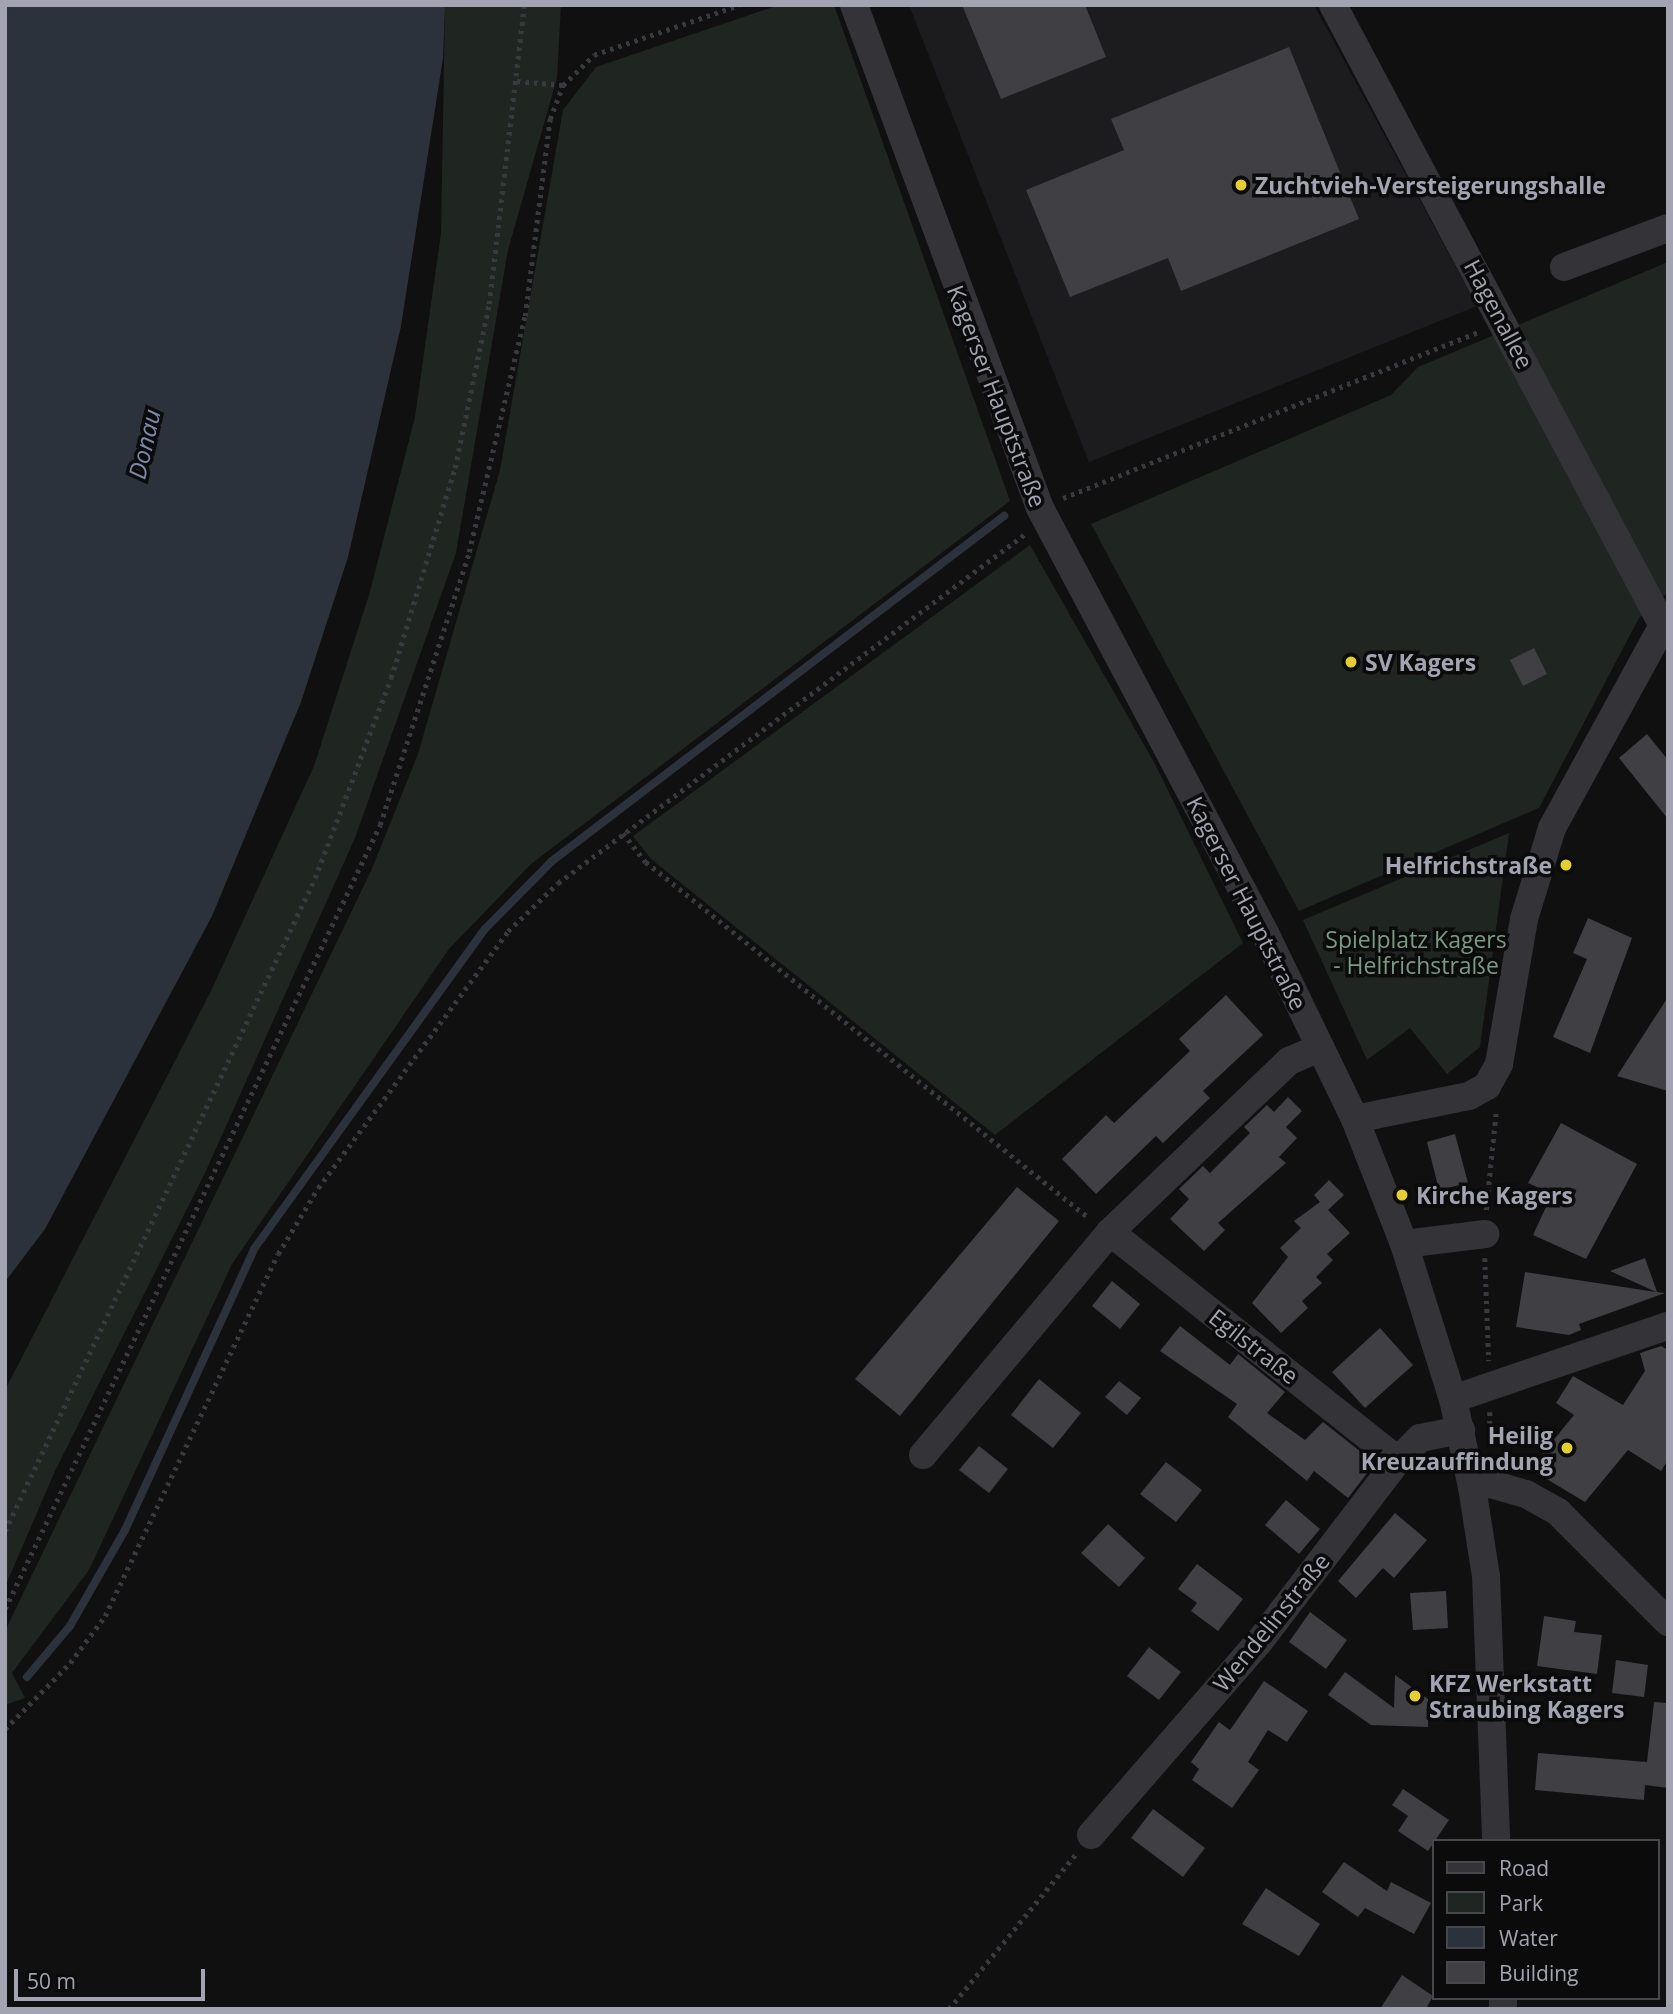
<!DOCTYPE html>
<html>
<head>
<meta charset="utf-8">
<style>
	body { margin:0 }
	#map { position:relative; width:1673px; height:2014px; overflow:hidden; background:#101011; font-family:"Open Sans",sans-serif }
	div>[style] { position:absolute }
	.built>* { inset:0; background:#1c1c1e }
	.green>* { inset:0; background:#1f2521 }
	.water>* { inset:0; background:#2c323b }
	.stream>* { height:8px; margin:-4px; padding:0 4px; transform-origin:4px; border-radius:4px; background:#2c323b }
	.building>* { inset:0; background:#3f3f44 }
	.path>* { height:4.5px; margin-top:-2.25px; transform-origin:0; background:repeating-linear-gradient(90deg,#393a3f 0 3.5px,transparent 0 8.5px) }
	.minor>* { height:28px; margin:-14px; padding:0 14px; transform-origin:14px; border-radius:14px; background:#333338 }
	.dots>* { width:19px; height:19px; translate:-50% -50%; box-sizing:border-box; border:4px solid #0b0b0c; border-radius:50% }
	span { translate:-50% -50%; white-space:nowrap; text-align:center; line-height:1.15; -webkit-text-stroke:7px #0b0b0c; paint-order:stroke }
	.poi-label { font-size:23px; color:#a2a4b1; font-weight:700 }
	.left { translate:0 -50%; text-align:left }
	.right { translate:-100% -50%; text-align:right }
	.street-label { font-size:23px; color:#a2a4b1 }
	.park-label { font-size:23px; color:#7a9b83 }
	.water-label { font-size:24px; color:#7a8aab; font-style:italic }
	.frame { position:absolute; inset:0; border:7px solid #a2a4b1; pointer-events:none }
	.legend { position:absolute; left:1432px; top:1839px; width:228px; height:161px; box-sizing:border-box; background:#0b0b0c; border:2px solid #47484e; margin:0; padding:9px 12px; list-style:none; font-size:21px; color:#a2a4b1 }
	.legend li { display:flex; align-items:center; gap:14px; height:35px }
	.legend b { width:35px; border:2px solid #47484e }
	.scale { position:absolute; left:14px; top:1969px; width:191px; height:32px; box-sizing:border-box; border:4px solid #a2a4b1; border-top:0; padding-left:9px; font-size:21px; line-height:24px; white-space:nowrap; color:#a2a4b1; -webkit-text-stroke:5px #0b0b0c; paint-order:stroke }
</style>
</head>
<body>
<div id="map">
	<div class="built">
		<div style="clip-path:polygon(909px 5px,1314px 5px,1477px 306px,1089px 462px)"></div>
	</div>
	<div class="green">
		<div style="clip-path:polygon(445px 5px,561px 5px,557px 78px,508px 250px,456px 553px,355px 838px,205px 1173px,55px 1471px,5px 1587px,5px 1390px,210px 993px,314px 766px,369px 595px,415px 417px,441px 233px)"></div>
		<div style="clip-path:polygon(779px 5px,834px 5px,1010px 501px,531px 864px,449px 949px,232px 1264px,89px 1570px,12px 1673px,25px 1698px,5px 1705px,5px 1631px,371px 871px,418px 754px,500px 470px,563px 110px,596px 67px)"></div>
		<div style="clip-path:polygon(1668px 262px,1668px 592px,1639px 618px,1539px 808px,1299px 911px,1091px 524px,1391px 395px,1418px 367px)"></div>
		<div style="clip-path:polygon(1030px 545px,1155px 764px,1243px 943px,995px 1135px,651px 859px,633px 836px)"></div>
		<div style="clip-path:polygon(1509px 833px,1480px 1047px,1447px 1074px,1410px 1028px,1367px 1060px,1303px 920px)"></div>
	</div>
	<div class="water">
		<div style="clip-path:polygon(5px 5px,445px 5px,443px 58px,401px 326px,348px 557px,301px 702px,212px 916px,45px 1229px,5px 1282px)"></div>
	</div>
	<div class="stream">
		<div style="left:27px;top:1677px;width:67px;rotate:-49.9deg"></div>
		<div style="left:70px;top:1626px;width:111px;rotate:-60.2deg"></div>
		<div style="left:125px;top:1530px;width:309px;rotate:-65.3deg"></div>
		<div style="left:254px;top:1249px;width:395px;rotate:-54.2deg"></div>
		<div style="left:485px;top:929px;width:95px;rotate:-45.4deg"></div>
		<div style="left:552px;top:861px;width:569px;rotate:-37.35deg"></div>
	</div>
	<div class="building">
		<div style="clip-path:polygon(962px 5px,1085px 5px,1106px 57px,1001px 99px)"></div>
		<div style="clip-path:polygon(1289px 47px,1359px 219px,1181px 291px,1168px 258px,1070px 297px,1026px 190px,1124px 150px,1111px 119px)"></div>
		<div style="clip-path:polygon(1534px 648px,1547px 674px,1523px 686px,1510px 660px)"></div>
		<div style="clip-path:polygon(1647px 734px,1668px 760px,1668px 819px,1619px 758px)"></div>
		<div style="clip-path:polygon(1588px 918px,1632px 938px,1590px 1053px,1553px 1037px,1587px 959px,1573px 953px)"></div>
		<div style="clip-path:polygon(1226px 995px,1263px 1035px,1203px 1091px,1210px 1098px,1163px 1143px,1156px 1136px,1096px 1194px,1062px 1159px,1106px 1115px,1114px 1123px,1190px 1051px,1179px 1039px)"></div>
		<div style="clip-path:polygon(1668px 997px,1668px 1091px,1617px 1076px)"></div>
		<div style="clip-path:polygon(1288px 1097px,1302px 1111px,1286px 1127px,1297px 1138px,1279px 1157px,1286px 1163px,1218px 1223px,1225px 1230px,1204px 1251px,1170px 1219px,1189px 1199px,1179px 1189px,1203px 1166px,1210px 1173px,1250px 1133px,1244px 1127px,1267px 1105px,1274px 1112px)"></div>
		<div style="clip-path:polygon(1561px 1123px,1637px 1164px,1586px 1259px,1533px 1235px,1552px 1194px,1528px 1183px)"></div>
		<div style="clip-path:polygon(1455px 1134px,1468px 1183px,1439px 1190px,1427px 1142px)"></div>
		<div style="clip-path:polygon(1329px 1180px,1344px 1195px,1328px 1210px,1350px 1233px,1327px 1254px,1333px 1260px,1316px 1277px,1322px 1283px,1302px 1301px,1308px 1308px,1281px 1333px,1252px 1303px,1288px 1257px,1280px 1248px,1301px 1228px,1294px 1221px,1320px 1202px,1314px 1195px)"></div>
		<div style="clip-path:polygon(1017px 1187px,1059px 1221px,900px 1416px,855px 1379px)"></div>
		<div style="clip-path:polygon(1645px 1258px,1657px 1292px,1665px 1293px,1579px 1324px,1581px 1330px,1569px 1335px,1516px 1327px,1525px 1272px,1656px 1292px,1610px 1271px)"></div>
		<div style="clip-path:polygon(1112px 1281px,1140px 1304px,1120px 1329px,1092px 1306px)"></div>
		<div style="clip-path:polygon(1180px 1326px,1230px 1365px,1238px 1354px,1285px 1392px,1267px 1413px,1305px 1440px,1323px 1422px,1375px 1463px,1348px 1498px,1314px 1471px,1307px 1481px,1228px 1417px,1237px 1404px,1160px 1351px)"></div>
		<div style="clip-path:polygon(1380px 1328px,1413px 1365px,1365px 1408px,1332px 1372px)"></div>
		<div style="clip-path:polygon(1661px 1346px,1668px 1350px,1668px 1460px,1661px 1471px,1628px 1450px,1585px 1502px,1530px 1469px,1574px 1415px,1556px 1403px,1573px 1376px,1623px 1405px,1645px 1371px,1640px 1353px)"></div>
		<div style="clip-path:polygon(1039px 1379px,1081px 1413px,1053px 1448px,1011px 1415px)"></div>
		<div style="clip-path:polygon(1119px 1381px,1141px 1398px,1127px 1415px,1105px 1397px)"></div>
		<div style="clip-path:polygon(979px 1446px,1008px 1469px,989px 1493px,959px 1470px)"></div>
		<div style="clip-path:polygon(1166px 1462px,1202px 1490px,1176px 1522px,1140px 1494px)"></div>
		<div style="clip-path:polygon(1286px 1500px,1320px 1529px,1299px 1554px,1265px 1525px)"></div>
		<div style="clip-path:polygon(1395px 1513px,1427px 1540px,1394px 1578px,1383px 1568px,1356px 1598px,1338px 1581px)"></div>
		<div style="clip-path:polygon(1108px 1524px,1145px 1558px,1119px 1587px,1081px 1553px)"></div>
		<div style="clip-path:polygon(1197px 1564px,1243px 1599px,1218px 1631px,1191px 1611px,1197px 1603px,1178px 1589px)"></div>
		<div style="clip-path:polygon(1446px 1591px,1448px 1628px,1413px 1630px,1410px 1593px)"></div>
		<div style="clip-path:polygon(1310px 1612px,1347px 1640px,1326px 1669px,1289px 1642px)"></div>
		<div style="clip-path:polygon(1544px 1616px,1576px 1621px,1574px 1632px,1602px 1635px,1597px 1674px,1537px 1666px)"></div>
		<div style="clip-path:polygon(1149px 1647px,1181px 1672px,1159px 1700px,1127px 1676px)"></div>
		<div style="clip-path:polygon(1616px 1660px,1648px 1665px,1644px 1697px,1612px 1693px)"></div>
		<div style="clip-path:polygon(1345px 1672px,1394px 1708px,1395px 1675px,1428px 1699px,1428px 1727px,1371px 1725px,1328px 1695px)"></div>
		<div style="clip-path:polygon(1264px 1681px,1308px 1711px,1287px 1742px,1268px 1730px,1248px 1762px,1259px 1770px,1232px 1808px,1192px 1780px,1199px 1769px,1191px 1762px,1219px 1722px,1230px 1730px)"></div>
		<div style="clip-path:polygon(1654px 1702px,1668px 1703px,1668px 1788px,1645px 1785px,1644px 1800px,1535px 1790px,1538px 1753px,1647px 1762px)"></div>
		<div style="clip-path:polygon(1403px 1789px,1449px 1820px,1428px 1851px,1398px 1831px,1408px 1816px,1392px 1805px)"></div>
		<div style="clip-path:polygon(1153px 1809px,1205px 1848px,1183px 1877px,1131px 1838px)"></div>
		<div style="clip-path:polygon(1344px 1862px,1387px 1891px,1391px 1882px,1431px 1903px,1414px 1934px,1365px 1908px,1358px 1917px,1322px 1892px)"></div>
		<div style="clip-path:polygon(1266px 1888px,1320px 1924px,1299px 1956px,1242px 1924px)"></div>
		<div style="clip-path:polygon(1402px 1975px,1433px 1996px,1426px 2009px,1380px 2009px)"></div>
	</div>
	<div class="path">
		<div style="left:517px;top:81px;width:46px;rotate:5deg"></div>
		<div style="left:1063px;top:498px;width:446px;rotate:-21.8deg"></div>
		<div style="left:623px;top:833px;width:37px;rotate:52deg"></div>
		<div style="left:646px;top:862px;width:568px;rotate:38.79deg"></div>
		<div style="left:1486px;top:1210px;width:100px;rotate:-84.2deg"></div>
		<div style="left:1485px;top:1258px;width:103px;rotate:87.8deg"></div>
		<div style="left:1490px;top:1412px;width:26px;rotate:90deg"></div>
		<div style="left:5px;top:1531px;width:723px;rotate:-64.6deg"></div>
		<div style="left:315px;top:878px;width:214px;rotate:-69.2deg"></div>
		<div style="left:391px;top:678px;width:220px;rotate:-73.1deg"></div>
		<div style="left:455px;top:468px;width:167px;rotate:-78.3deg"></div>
		<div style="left:489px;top:304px;width:301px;rotate:-83.3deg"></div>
		<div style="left:5px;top:1609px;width:869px;rotate:-64.44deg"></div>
		<div style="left:380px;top:825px;width:287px;rotate:-71.9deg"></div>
		<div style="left:469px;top:552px;width:243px;rotate:-76.7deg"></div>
		<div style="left:525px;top:316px;width:199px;rotate:-82.8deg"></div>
		<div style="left:550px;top:119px;width:36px;rotate:-69deg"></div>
		<div style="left:563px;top:85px;width:43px;rotate:-44.1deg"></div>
		<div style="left:594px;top:55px;width:153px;rotate:-19deg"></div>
		<div style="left:5px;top:1729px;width:93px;rotate:-45.4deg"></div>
		<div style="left:70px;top:1663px;width:59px;rotate:-53.3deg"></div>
		<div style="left:105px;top:1616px;width:401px;rotate:-64.5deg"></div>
		<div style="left:278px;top:1254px;width:77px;rotate:-58.8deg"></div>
		<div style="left:318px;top:1188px;width:320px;rotate:-53.5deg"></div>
		<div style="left:508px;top:931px;width:69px;rotate:-43.8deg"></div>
		<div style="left:558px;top:883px;width:583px;rotate:-36.77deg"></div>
		<div style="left:949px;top:2009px;width:199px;rotate:-50.7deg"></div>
	</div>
	<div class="minor">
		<div style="left:854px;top:5px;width:536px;rotate:69.71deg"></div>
		<div style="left:1040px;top:508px;width:483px;rotate:62.1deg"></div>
		<div style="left:1266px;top:935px;width:204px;rotate:64.2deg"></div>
		<div style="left:1355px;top:1119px;width:134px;rotate:68.6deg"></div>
		<div style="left:1404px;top:1244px;width:163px;rotate:72.5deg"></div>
		<div style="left:1453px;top:1399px;width:90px;rotate:77.8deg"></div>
		<div style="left:1472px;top:1487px;width:90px;rotate:81.1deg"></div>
		<div style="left:1486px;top:1576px;width:265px;rotate:87.8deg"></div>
		<div style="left:1333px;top:5px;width:701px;rotate:62.01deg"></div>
		<div style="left:1564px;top:267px;width:111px;rotate:-20.6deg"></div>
		<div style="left:1355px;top:1119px;width:116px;rotate:-11.4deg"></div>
		<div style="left:1469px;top:1096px;width:21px;rotate:-29deg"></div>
		<div style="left:1487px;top:1086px;width:25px;rotate:-61deg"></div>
		<div style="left:1499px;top:1064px;width:147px;rotate:-80.2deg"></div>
		<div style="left:1524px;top:919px;width:95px;rotate:-72.9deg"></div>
		<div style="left:1552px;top:828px;width:242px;rotate:-61.3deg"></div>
		<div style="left:1110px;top:1232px;width:367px;rotate:38.4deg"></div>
		<div style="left:1404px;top:1244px;width:82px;rotate:-7deg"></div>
		<div style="left:1453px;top:1399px;width:227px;rotate:-18.8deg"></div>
		<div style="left:923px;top:1455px;width:291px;rotate:-50deg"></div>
		<div style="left:1110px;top:1232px;width:248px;rotate:-43.7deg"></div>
		<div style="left:1289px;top:1061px;width:34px;rotate:-23deg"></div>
		<div style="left:1472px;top:1487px;width:19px;rotate:-9deg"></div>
		<div style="left:1491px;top:1484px;width:36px;rotate:16deg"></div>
		<div style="left:1526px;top:1494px;width:37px;rotate:29deg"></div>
		<div style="left:1558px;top:1512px;width:156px;rotate:45deg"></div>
		<div style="left:1091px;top:1835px;width:256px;rotate:-49deg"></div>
		<div style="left:1259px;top:1642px;width:229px;rotate:-52.6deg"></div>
		<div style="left:1398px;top:1460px;width:31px;rotate:-45deg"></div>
		<div style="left:1420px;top:1438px;width:42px;rotate:-11deg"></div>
		<div style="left:1503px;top:1998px;width:11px;rotate:90deg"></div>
	</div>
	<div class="dots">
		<div style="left:1241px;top:185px;background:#e5cd34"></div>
		<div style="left:1351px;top:662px;background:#e5cd34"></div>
		<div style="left:1566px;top:865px;background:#e5cd34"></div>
		<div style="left:1402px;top:1195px;background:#e5cd34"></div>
		<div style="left:1567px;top:1448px;background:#e5cd34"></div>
		<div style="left:1415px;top:1696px;background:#e5cd34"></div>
	</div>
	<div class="poi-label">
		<span class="left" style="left:1255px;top:185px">Zuchtvieh-Versteigerungshalle</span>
		<span class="left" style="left:1365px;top:662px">SV Kagers</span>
		<span class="right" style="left:1552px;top:865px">Helfrichstraße</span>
		<span class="left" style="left:1416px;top:1195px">Kirche Kagers</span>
		<span class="right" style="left:1553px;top:1448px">Heilig<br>Kreuzauffindung</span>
		<span class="left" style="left:1429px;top:1696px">KFZ Werkstatt<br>Straubing Kagers</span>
	</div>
	<div class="street-label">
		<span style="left:1499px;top:314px;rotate:62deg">Hagenallee</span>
		<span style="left:997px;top:396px;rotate:69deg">Kagerser Hauptstraße</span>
		<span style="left:1247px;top:903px;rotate:63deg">Kagerser Hauptstraße</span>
		<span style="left:1254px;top:1346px;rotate:38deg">Egilstraße</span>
		<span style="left:1271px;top:1622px;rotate:-51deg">Wendelinstraße</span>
	</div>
	<div class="park-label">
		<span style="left:1416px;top:952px">Spielplatz Kagers<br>- Helfrichstraße</span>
	</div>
	<div class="water-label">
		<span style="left:144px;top:444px;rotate:-77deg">Donau</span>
	</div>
	<div class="frame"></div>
	<ul class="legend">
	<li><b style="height:9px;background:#333338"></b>Road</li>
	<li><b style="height:19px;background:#1f2521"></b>Park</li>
	<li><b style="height:19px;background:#2c323b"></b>Water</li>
	<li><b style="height:19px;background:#3f3f44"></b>Building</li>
	</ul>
	<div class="scale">50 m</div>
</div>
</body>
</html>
